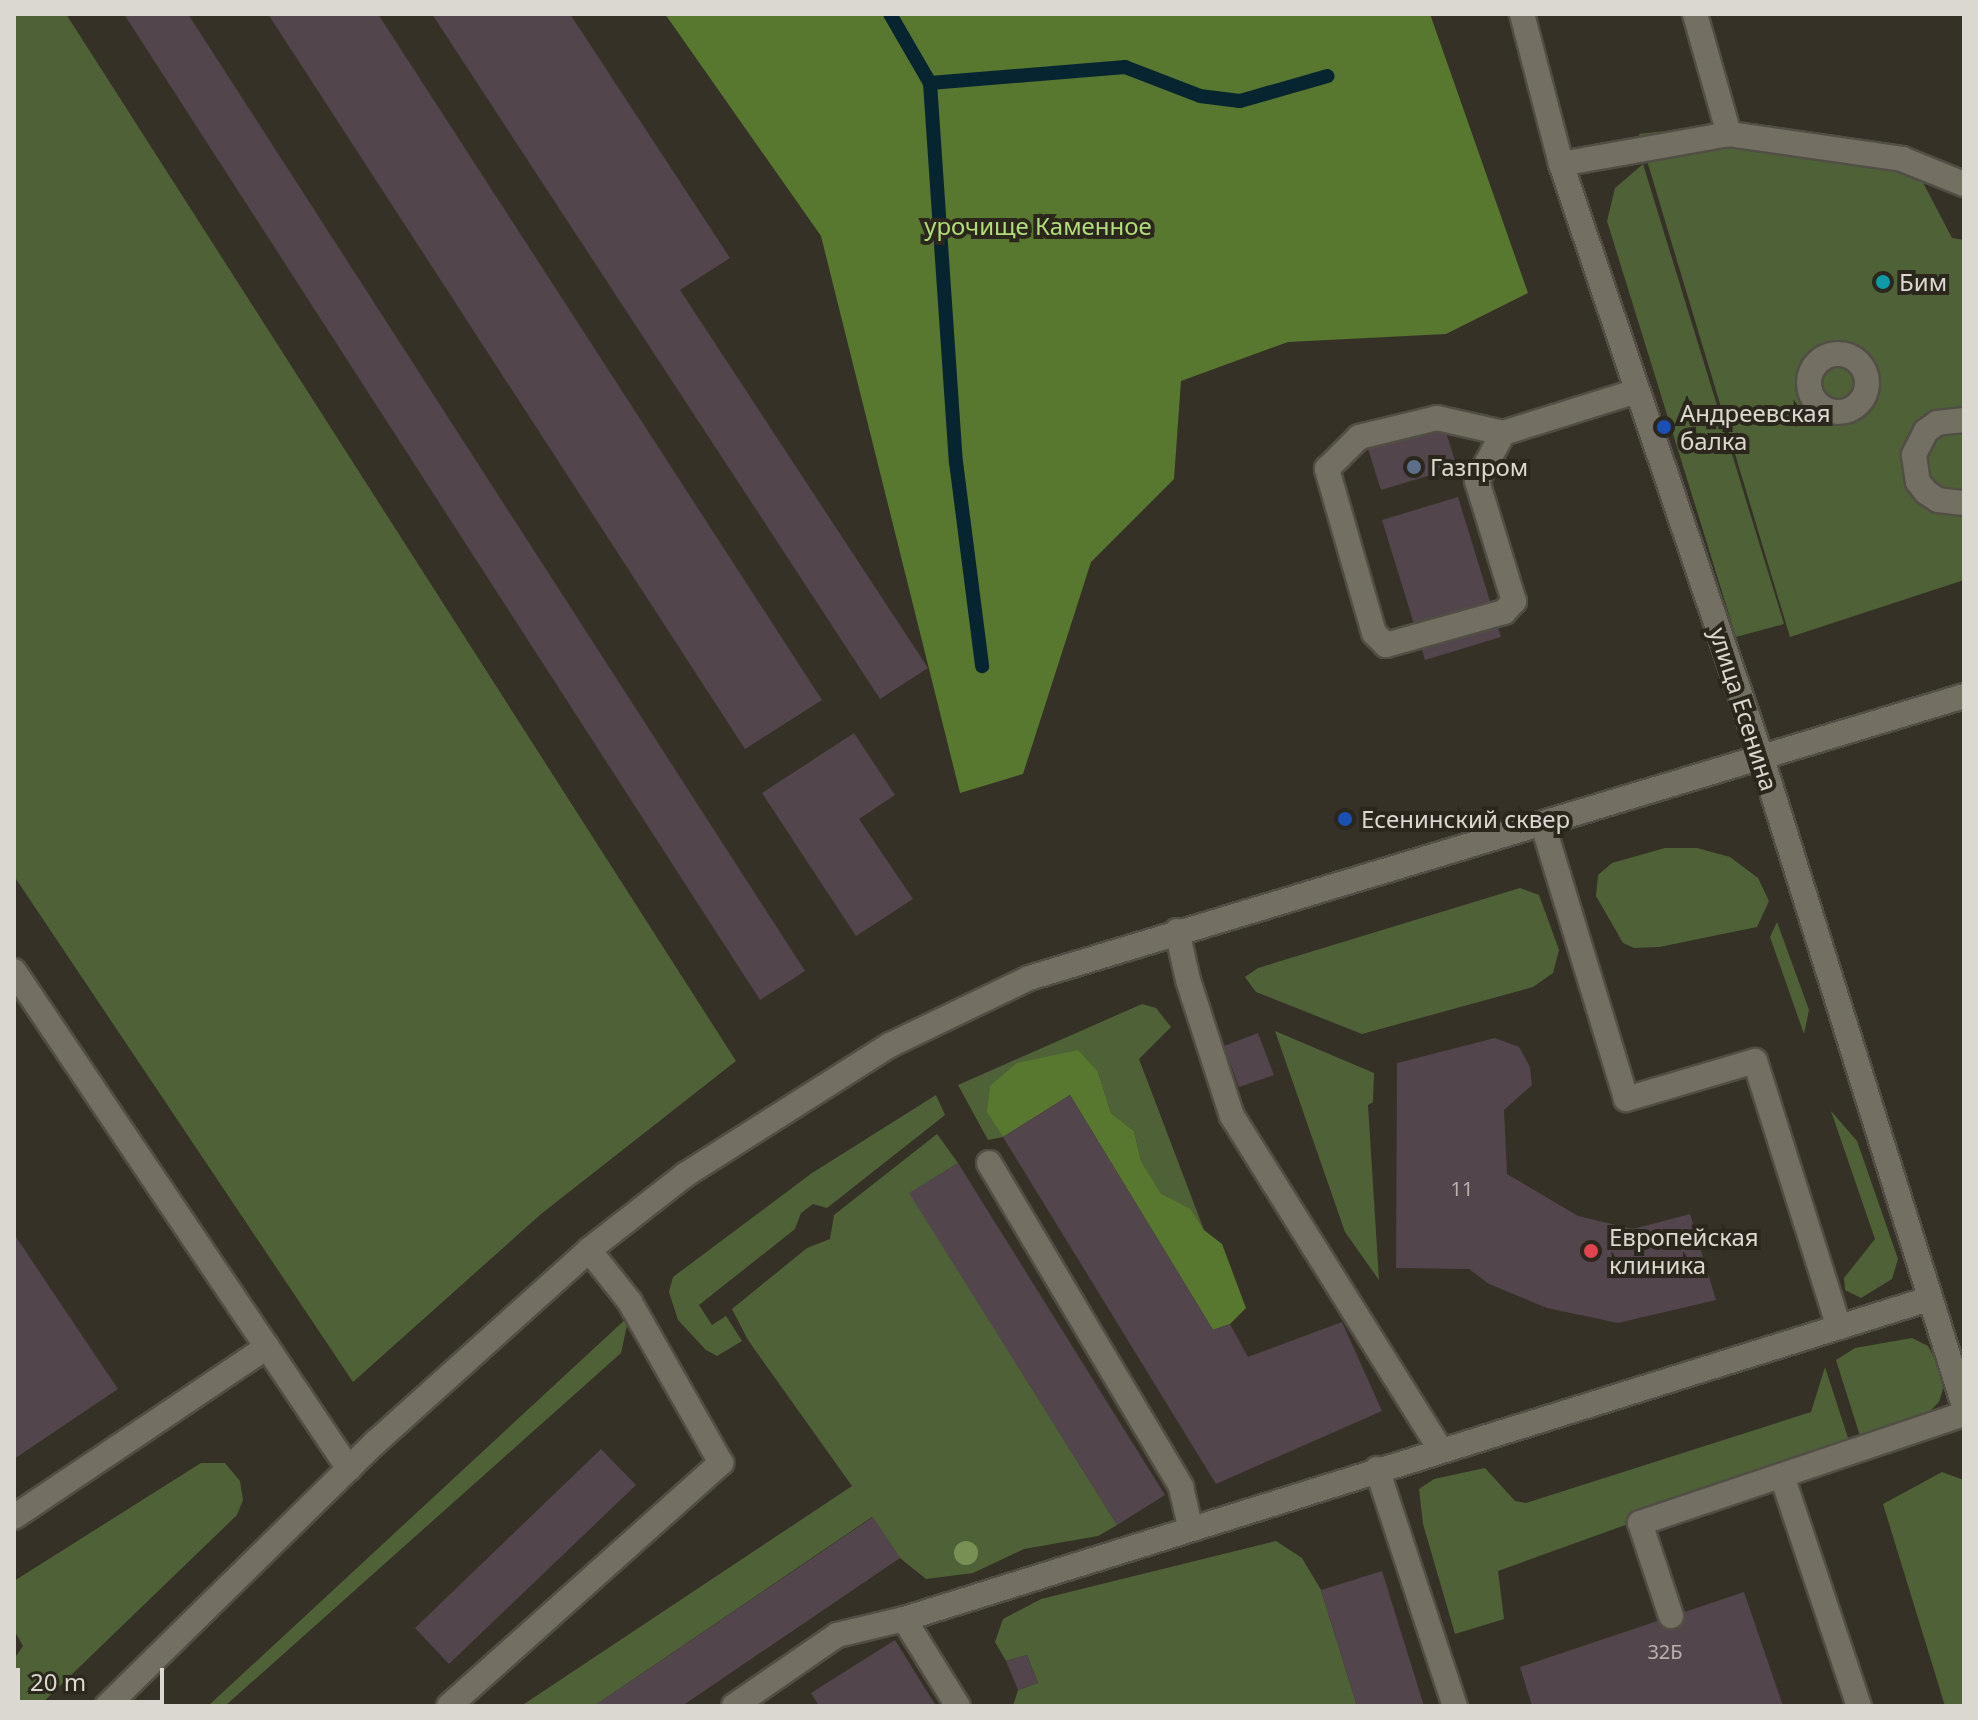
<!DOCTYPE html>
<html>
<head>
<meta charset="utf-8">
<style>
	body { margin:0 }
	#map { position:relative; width:1978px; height:1720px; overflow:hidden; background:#353126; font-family:"Noto Sans",sans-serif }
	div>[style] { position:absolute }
	.green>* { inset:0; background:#4f6237 }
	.forest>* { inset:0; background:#58772f }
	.stream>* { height:14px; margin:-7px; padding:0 7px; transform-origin:7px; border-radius:7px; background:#072531 }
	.building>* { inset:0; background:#52454b }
	.roads { filter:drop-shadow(2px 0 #514e45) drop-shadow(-2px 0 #514e45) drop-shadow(0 2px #514e45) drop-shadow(0 -2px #514e45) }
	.minor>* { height:24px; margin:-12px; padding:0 12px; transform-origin:12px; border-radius:12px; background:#736f62 }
	.minor>.ring { margin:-12px; padding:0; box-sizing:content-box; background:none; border:24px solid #736f62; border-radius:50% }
	.trees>* { width:24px; height:24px; margin:-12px; border-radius:50%; background:#799054 }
	.dots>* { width:22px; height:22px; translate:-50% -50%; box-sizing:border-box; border:4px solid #2b271c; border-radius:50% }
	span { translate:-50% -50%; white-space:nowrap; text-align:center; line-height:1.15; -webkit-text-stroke:8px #2b271c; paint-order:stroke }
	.number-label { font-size:20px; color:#b9b3b0 }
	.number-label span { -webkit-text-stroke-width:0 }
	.park-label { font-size:24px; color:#b0dd7a }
	.poi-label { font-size:24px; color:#dbd8d1 }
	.left { translate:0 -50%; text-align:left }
	.street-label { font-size:24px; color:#dbd8d1 }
	.frame { position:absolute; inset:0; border:16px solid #dbd8d1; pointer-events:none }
	.scale { position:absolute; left:16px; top:1668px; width:148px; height:36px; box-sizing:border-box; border:4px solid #dbd8d1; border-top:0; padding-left:10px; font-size:24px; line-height:28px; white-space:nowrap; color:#dbd8d1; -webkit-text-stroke:6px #2b271c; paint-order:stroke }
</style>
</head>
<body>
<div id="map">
	<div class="green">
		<div style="clip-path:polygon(14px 14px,66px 14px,736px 1061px,541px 1214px,353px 1382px,14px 876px)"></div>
		<div style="clip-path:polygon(1718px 125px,1918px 173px,1952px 238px,1964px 240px,1964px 580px,1790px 637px,1639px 134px)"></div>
		<div style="clip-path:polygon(1643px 164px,1784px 624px,1736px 637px,1607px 221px,1615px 188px)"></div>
		<div style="clip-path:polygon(1665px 848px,1697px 848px,1730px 857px,1758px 878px,1769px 901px,1757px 927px,1659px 947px,1634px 948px,1623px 943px,1596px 896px,1598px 875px,1612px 863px)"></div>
		<div style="clip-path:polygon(1520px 888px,1539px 895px,1559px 950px,1553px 973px,1533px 987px,1362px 1034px,1256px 992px,1245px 977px,1258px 968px)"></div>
		<div style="clip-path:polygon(1777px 922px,1809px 1010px,1804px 1034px,1770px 937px)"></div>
		<div style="clip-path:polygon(1142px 1004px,1156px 1008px,1171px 1027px,1139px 1059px,1204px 1230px,1191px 1209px,1161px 1195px,1141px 1161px,1134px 1131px,1111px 1113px,1098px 1072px,987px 1113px,1003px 1137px,988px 1140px,958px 1085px)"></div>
		<div style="clip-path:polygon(1275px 1031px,1374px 1073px,1373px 1102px,1368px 1105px,1379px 1280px,1345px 1232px)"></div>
		<div style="clip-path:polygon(936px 1095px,945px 1115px,827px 1208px,813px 1204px,801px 1213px,795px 1229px,699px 1305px,712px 1325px,726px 1316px,742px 1341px,717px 1356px,706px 1350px,678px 1320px,669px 1292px,673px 1277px,812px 1173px)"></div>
		<div style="clip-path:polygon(1831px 1111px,1857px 1141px,1898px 1259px,1892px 1279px,1861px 1298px,1845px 1290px,1844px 1278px,1875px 1239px)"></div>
		<div style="clip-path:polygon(937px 1134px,958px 1163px,910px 1193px,1117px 1525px,1098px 1536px,1024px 1549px,973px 1573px,926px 1579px,900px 1558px,872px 1517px,594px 1706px,521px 1706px,852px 1486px,748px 1340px,732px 1309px,807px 1248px,830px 1239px,834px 1215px)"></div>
		<div style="clip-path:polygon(629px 1316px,621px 1353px,225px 1706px,208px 1706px)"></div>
		<div style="clip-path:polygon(1912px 1338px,1928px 1346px,1937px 1363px,1943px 1389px,1939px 1402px,1923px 1418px,1861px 1439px,1836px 1360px,1855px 1348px)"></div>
		<div style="clip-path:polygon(1825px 1367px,1850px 1444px,1498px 1571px,1504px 1619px,1455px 1634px,1423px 1524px,1419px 1489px,1434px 1479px,1485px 1468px,1515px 1501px,1526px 1503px,1811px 1412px)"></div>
		<div style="clip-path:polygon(201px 1463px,225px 1463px,240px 1481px,243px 1500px,237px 1515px,39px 1706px,14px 1706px,14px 1659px,23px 1646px,14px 1630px,14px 1581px)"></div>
		<div style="clip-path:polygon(1942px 1472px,1964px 1480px,1964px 1706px,1945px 1706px,1883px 1504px)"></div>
		<div style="clip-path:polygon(1276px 1541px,1302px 1558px,1321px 1590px,1357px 1706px,1013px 1706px,1018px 1690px,1038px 1683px,1027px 1655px,1006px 1661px,995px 1642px,1003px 1619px,1041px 1599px)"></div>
	</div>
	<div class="forest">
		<div style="clip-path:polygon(665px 14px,1430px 14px,1528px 293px,1446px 334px,1288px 342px,1181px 381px,1174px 479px,1091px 562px,1023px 774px,960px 793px,821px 236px)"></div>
		<div style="clip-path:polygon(1078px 1050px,1098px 1072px,1111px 1113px,1134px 1131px,1141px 1161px,1161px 1194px,1191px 1209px,1204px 1230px,1222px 1244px,1246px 1308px,1230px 1324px,1213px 1330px,1070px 1095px,1003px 1137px,987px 1113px,990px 1086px,1017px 1063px)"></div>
	</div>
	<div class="stream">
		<div style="left:890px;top:14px;width:80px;rotate:59.9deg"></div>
		<div style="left:930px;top:83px;width:380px;rotate:86.1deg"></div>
		<div style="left:956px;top:462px;width:206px;rotate:82.7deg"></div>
		<div style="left:930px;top:83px;width:196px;rotate:-4.7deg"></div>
		<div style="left:1125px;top:67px;width:80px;rotate:21.1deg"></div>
		<div style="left:1200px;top:96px;width:40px;rotate:7.1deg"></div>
		<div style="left:1240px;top:101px;width:91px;rotate:-15.9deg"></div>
	</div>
	<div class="building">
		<div style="clip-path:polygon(124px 14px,188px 14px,805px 971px,760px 1000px)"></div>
		<div style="clip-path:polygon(268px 14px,378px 14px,822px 700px,745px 749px)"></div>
		<div style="clip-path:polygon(432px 14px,570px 14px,730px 258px,680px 290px,928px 668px,880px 699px)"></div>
		<div style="clip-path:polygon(1444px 426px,1457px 467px,1381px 490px,1368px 449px)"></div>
		<div style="clip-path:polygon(1458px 497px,1501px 637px,1425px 660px,1382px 520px)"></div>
		<div style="clip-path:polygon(854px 733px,895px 795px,859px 819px,913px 899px,856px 936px,762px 793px)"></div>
		<div style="clip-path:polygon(1258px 1033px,1274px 1075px,1239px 1087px,1224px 1046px)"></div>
		<div style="clip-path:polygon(1495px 1038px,1519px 1047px,1530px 1067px,1532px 1085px,1504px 1110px,1507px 1174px,1578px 1216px,1633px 1229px,1690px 1214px,1716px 1300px,1618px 1323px,1547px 1308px,1489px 1284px,1469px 1269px,1396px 1268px,1397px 1063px)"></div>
		<div style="clip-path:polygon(1070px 1095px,1213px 1330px,1230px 1324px,1248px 1357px,1342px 1322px,1382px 1411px,1216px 1484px,1003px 1137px)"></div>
		<div style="clip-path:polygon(958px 1163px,1165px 1495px,1117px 1525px,909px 1193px)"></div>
		<div style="clip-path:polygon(14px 1234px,118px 1389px,14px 1459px)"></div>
		<div style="clip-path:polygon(601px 1449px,636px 1485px,449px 1664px,415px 1628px)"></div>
		<div style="clip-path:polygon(873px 1517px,900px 1558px,682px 1706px,594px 1706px)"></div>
		<div style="clip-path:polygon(1382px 1571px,1424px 1706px,1357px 1706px,1321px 1590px)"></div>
		<div style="clip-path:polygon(1744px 1592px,1783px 1706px,1532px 1706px,1520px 1667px)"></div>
		<div style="clip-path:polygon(895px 1640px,936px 1706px,819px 1706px,811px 1693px)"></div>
		<div style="clip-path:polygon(1027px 1655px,1038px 1683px,1018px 1690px,1006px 1661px)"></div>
	</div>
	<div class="roads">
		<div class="minor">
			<div style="left:1522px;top:14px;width:155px;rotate:75.4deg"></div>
			<div style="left:1561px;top:164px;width:628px;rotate:71.33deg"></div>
			<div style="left:1762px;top:759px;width:678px;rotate:72.66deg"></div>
			<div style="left:1695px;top:14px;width:125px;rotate:74.2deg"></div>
			<div style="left:1729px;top:134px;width:175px;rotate:8.2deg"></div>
			<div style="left:1902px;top:159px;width:67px;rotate:22deg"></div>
			<div style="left:1561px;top:164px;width:171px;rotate:-10.1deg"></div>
			<div class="ring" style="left:1809px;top:354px;width:34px;height:34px"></div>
			<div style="left:1964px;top:420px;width:27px;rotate:174deg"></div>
			<div style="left:1937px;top:423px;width:14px;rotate:144deg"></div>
			<div style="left:1926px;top:431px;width:27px;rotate:117deg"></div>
			<div style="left:1914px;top:455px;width:27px;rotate:82deg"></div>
			<div style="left:1918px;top:482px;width:13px;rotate:51deg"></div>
			<div style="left:1926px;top:492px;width:14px;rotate:34deg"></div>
			<div style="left:1938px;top:500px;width:26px;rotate:7deg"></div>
			<div style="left:1503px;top:433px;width:55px;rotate:118.4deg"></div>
			<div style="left:1477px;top:481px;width:126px;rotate:72.9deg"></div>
			<div style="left:1514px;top:601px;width:15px;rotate:132deg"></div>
			<div style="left:1504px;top:612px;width:123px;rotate:164.4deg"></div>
			<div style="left:1386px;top:645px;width:17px;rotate:-135deg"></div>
			<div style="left:1374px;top:633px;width:171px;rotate:-106deg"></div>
			<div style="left:1327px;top:469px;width:45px;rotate:-45deg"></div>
			<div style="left:1359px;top:437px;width:80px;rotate:-13.7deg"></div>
			<div style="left:1437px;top:418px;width:68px;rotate:12.8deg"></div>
			<div style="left:1503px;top:433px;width:140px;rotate:-17.4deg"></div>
			<div style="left:1543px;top:825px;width:286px;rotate:73.1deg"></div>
			<div style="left:1626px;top:1099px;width:134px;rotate:-16.4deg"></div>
			<div style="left:1755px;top:1061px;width:279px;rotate:72.5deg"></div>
			<div style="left:1177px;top:931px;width:50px;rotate:77.3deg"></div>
			<div style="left:1188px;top:980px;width:143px;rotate:72.1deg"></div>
			<div style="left:1232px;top:1116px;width:393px;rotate:58deg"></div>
			<div style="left:14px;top:971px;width:600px;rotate:56.07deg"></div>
			<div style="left:989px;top:1163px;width:377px;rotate:59.3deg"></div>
			<div style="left:1181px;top:1487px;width:40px;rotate:77deg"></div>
			<div style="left:1377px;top:1469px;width:250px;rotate:71.8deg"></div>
			<div style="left:1782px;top:1476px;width:243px;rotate:71.5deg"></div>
			<div style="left:14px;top:1517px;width:305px;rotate:-33.9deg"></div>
			<div style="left:1671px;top:1616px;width:98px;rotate:-108.4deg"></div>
			<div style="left:1640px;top:1523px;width:342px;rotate:-18.6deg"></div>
			<div style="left:904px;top:1619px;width:102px;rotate:58.2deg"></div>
			<div style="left:107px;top:1706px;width:377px;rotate:-44.5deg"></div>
			<div style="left:376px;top:1442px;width:287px;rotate:-42deg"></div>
			<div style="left:589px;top:1250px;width:122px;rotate:-38deg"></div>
			<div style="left:685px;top:1175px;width:243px;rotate:-32.4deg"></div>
			<div style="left:890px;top:1045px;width:154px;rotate:-25.7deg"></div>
			<div style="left:1029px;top:978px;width:977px;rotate:-16.78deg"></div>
			<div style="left:449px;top:1706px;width:365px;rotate:-41.8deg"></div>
			<div style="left:721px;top:1463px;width:185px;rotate:-119.5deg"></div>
			<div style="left:630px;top:1302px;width:66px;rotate:-128.3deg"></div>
			<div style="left:734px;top:1706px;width:125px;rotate:-34.6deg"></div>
			<div style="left:837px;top:1635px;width:69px;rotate:-13.4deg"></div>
			<div style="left:904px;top:1619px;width:1074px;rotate:-17.34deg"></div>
		</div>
	</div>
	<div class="trees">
		<div style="left:966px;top:1553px"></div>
	</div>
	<div class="dots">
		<div style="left:1883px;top:282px;background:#0f9aa8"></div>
		<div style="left:1664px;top:427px;background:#1a4fb4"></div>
		<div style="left:1414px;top:467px;background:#5c6f8a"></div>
		<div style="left:1345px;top:819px;background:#1a4fb4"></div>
		<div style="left:1591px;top:1251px;background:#e0444e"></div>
	</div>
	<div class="number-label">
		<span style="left:1462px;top:1188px">11</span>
		<span style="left:1665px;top:1651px">32Б</span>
	</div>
	<div class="park-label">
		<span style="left:1038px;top:226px">урочище Каменное</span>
	</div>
	<div class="poi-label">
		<span class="left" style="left:1899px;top:282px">Бим</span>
		<span class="left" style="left:1680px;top:427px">Андреевская<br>балка</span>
		<span class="left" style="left:1430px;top:467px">Газпром</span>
		<span class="left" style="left:1361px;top:819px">Есенинский сквер</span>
		<span class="left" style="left:1609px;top:1251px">Европейская<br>клиника</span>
	</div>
	<div class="street-label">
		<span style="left:1744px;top:709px;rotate:72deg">улица Есенина</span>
	</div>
	<div class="frame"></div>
	<div class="scale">20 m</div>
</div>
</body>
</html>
